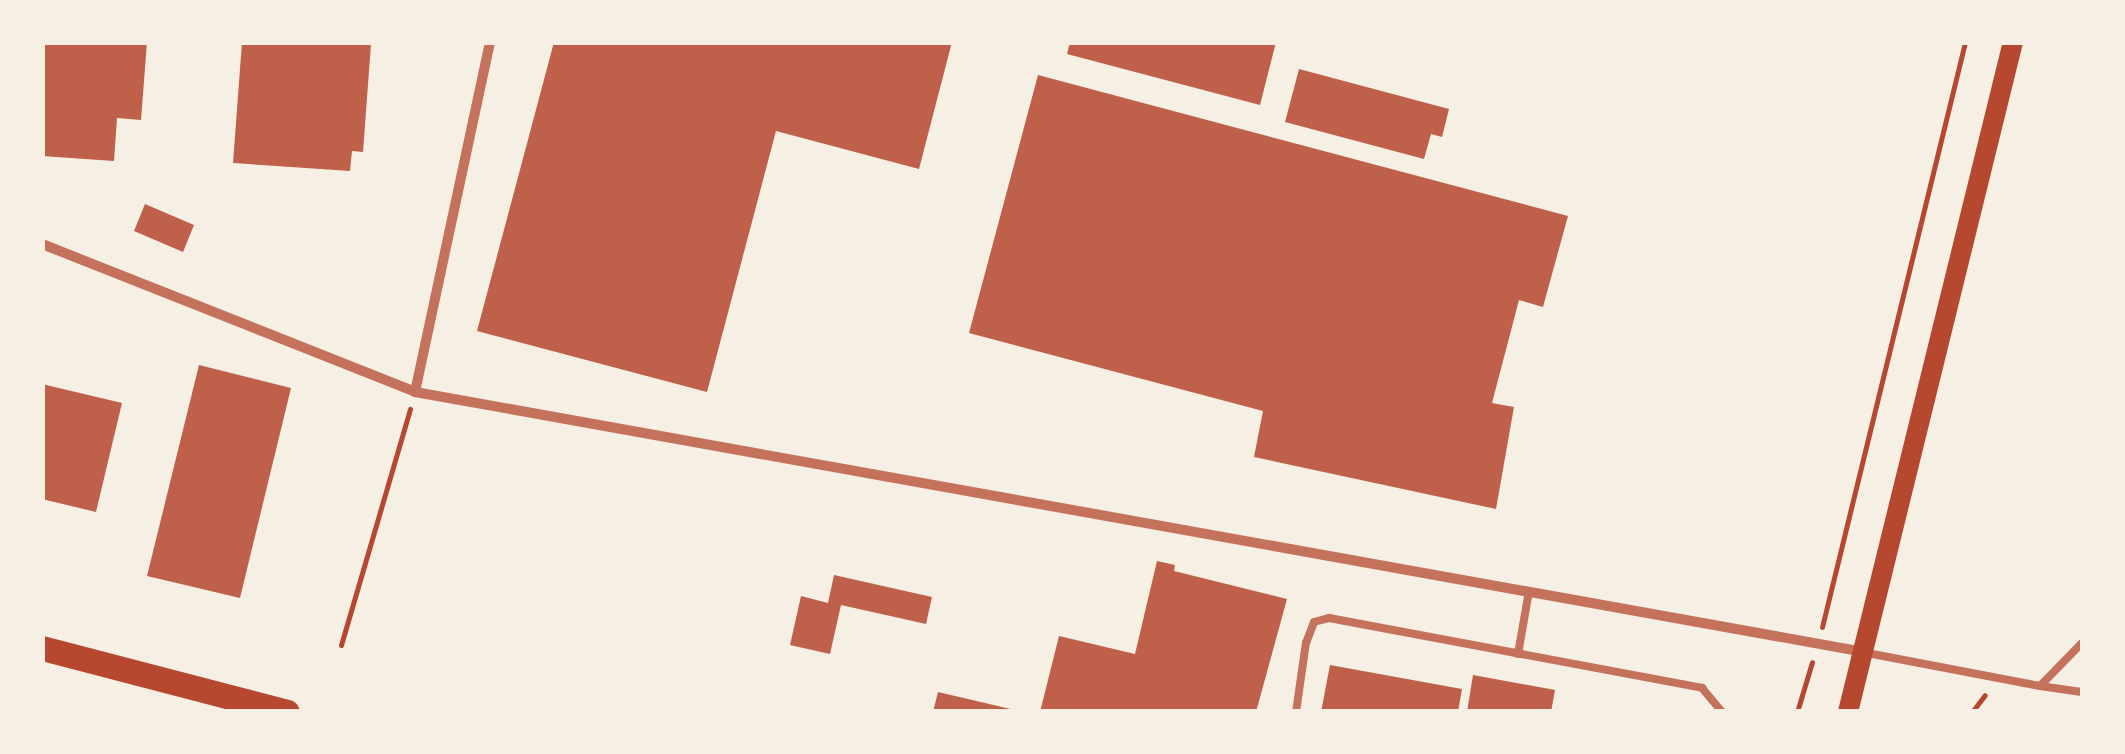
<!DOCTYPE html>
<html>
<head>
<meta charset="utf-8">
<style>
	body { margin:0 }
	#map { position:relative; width:2125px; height:754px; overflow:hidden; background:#f6efe4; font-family:Quicksand,sans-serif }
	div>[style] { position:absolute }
	.building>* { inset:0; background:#bf614a }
	.path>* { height:5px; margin:-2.5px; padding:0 2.5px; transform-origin:2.5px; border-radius:2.5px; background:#b5482f }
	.service>* { height:8px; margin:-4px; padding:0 4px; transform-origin:4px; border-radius:4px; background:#c5725c }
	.minor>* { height:10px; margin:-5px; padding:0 5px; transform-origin:5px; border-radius:5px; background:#c5725c }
	.secondary>* { height:20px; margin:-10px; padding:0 10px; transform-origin:10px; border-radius:10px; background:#b5482f }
	.primary>* { height:25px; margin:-12.5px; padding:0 12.5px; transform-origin:12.5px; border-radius:12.5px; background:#b5482f }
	span { translate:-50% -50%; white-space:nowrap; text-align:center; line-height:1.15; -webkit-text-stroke:8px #f6efe4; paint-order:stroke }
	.frame { position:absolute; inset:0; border:45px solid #f6efe4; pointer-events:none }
</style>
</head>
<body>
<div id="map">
	<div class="building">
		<div style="clip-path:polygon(42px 42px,147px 42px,141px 120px,117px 118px,114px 161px,42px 156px)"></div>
		<div style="clip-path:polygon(242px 42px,371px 44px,363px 152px,352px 151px,350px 171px,233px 163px)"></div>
		<div style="clip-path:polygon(554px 42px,952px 42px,919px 169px,776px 131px,707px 392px,477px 331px)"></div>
		<div style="clip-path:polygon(1070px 42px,1276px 42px,1260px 105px,1067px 54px)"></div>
		<div style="clip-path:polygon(1299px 69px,1449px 109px,1442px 137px,1431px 134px,1424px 159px,1285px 122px)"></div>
		<div style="clip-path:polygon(1038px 75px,1568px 216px,1543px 307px,1519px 300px,1492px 403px,1514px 407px,1496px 509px,1254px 457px,1263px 411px,969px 333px)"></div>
		<div style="clip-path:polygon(145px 204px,194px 225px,183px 252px,134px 231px)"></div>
		<div style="clip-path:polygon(199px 365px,291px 388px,240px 598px,147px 576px)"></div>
		<div style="clip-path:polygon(42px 384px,122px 403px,96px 512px,42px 499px)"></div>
		<div style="clip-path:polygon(1157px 561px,1175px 565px,1174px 571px,1287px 599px,1256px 712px,1040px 712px,1059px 636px,1135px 654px)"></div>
		<div style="clip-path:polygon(834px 575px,932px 597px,926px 624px,841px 605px,830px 654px,790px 645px,801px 596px,828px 603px)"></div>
		<div style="clip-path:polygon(1330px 665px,1462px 689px,1458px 712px,1321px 712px)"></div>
		<div style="clip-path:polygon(1473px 675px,1555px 690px,1551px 712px,1467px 712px)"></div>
		<div style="clip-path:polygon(938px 692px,1015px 710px,1015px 712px,933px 712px)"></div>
	</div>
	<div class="path">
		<div style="left:1822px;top:627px;width:602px;rotate:-76.26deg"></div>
		<div style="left:341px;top:645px;width:246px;rotate:-73.7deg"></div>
		<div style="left:1797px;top:712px;width:52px;rotate:-73.3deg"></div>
		<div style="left:1972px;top:712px;width:21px;rotate:-53deg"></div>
	</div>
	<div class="service">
		<div style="left:1867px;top:653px;width:176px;rotate:10.8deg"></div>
		<div style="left:2040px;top:686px;width:60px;rotate:-45.7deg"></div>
		<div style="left:1518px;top:654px;width:64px;rotate:-80.1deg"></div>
		<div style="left:2040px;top:686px;width:42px;rotate:8.1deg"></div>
		<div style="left:1296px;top:712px;width:70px;rotate:-81.8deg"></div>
		<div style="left:1306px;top:643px;width:22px;rotate:-69deg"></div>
		<div style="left:1314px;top:622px;width:16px;rotate:-15deg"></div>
		<div style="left:1329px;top:618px;width:380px;rotate:10.6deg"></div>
		<div style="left:1702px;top:688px;width:31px;rotate:50deg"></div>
	</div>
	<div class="minor">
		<div style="left:42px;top:244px;width:401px;rotate:21.6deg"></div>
		<div style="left:415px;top:392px;width:1473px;rotate:10.17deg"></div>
		<div style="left:415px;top:392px;width:358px;rotate:-77.9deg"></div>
	</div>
	<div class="secondary">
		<div style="left:1848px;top:712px;width:690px;rotate:-76.17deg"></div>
	</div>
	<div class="primary">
		<div style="left:42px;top:648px;width:253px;rotate:14.6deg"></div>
	</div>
	<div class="frame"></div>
</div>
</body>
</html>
